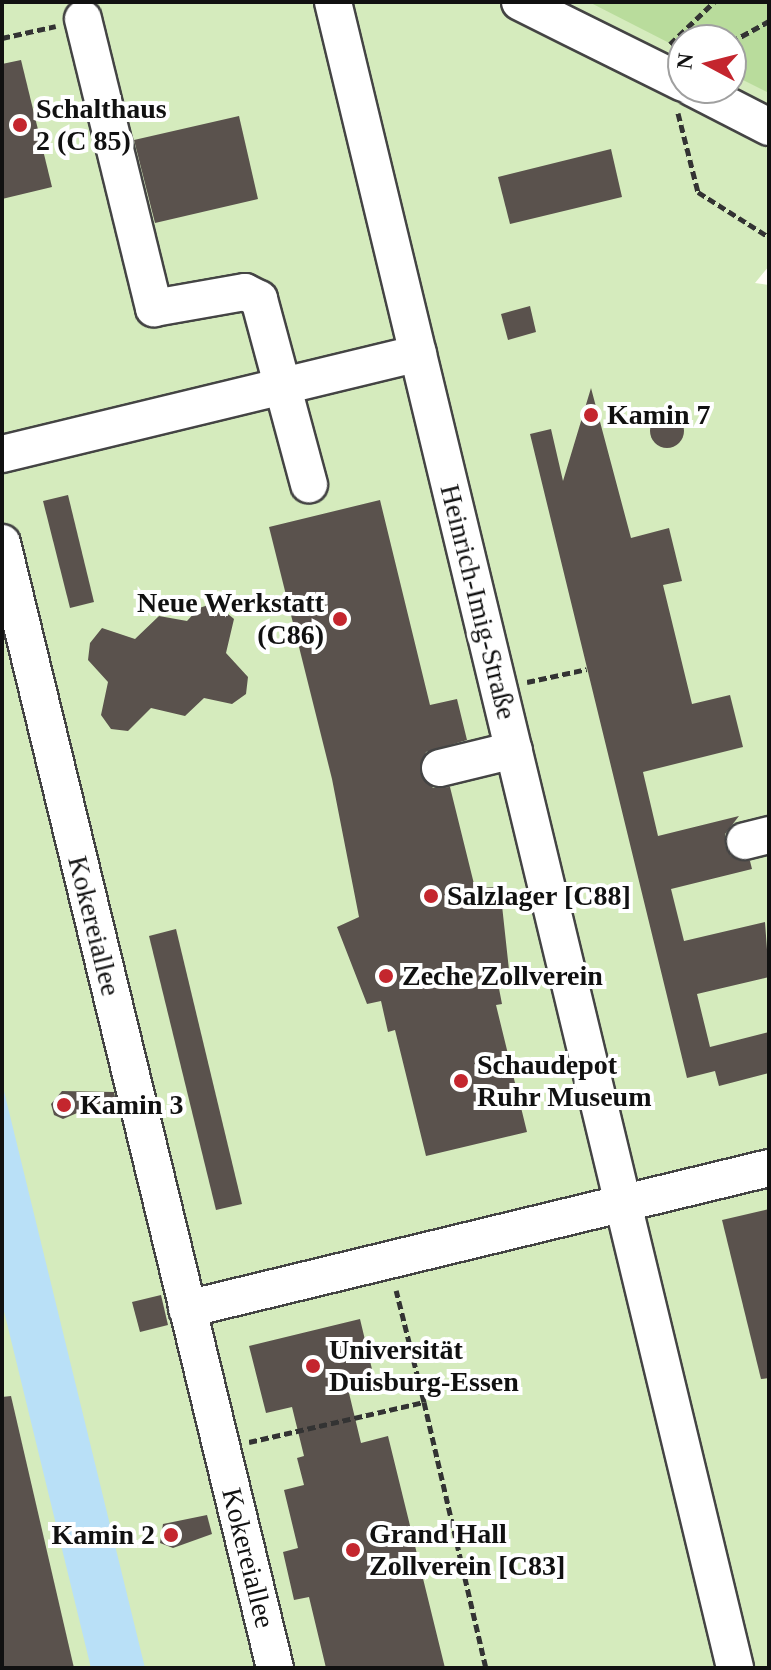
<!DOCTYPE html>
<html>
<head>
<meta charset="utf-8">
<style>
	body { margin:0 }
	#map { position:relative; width:771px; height:1670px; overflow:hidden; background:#fffdf5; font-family:Georgia,serif }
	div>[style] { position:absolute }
	.green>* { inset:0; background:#d5ebbd }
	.forest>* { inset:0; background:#b9dc9c }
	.water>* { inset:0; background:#b9e0f7 }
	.building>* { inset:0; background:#5a524d }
	.round { border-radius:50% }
	.path>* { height:5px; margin-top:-2.5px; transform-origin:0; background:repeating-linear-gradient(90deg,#333 0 8px,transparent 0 12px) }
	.roads { filter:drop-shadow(2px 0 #444) drop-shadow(-2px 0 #444) drop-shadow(0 2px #444) drop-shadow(0 -2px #444) }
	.minor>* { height:36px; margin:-18px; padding:0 18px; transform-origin:18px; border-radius:18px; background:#fff }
	.dots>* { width:22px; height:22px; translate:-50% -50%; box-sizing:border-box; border:4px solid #fff; border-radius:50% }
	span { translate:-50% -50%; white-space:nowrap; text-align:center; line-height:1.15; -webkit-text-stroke:8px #fff; paint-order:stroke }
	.poi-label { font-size:28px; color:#111; font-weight:700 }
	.left { translate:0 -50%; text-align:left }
	.right { translate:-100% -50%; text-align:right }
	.street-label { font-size:28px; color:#111 }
	.frame { position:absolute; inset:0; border:4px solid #111; pointer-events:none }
	.north { position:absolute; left:667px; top:24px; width:80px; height:80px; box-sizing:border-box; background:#fff; border:2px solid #a0a0a0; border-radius:50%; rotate:277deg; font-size:22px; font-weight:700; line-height:32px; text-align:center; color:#111 }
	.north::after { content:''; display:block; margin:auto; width:28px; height:36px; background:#c4262e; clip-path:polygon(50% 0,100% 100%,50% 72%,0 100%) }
</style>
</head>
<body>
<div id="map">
	<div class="green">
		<div style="clip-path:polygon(evenodd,2px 2px,769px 2px,769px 266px,755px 283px,769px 285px,769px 1668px,2px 1668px,2px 2px,683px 40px,731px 40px,731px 88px,683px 88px,683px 40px)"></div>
	</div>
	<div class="forest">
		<div style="clip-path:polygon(589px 2px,769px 2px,769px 93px,731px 74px,731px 40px,683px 40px,683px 50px)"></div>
	</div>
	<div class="water">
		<div style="clip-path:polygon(2px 1083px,145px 1668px,91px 1668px,2px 1303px)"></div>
	</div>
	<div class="building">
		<div style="clip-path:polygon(21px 60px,52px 187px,2px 199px,2px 64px)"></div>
		<div style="clip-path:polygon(239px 116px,258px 199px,155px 223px,134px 140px)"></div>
		<div style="clip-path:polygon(611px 149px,622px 197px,510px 224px,498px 177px)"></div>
		<div style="clip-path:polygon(530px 306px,536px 332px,508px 340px,501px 314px)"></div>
		<div style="clip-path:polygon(591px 388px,631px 538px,669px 528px,682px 581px,663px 585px,692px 704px,730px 695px,743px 747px,643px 772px,658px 836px,739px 816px,725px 834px,725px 845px,731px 856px,750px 861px,752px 869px,671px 889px,684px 941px,765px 922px,769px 977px,697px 994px,710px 1047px,769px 1032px,769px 1073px,719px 1086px,715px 1071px,687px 1078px,530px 434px,551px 429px,563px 481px)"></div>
		<div class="round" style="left:650px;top:414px;width:34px;height:34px"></div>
		<div style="clip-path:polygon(68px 495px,94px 602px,70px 608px,43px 501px)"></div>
		<div style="clip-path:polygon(380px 500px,430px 705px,457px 699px,467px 740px,426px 752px,420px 772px,433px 788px,450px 787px,475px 888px,500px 887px,509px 970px,496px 973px,502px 1004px,496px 1005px,527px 1132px,426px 1156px,395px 1030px,388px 1032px,381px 1001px,367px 1004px,337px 927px,359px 917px,332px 779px,269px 527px)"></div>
		<div style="clip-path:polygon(215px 603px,234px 619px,226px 653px,248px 677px,246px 694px,232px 704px,204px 698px,185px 716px,151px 708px,128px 731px,111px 729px,101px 715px,108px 682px,88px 660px,90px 643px,102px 628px,135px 639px,159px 616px,187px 621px,199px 608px)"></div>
		<div style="clip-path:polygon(176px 929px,242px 1204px,216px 1210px,149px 936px)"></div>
		<div style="clip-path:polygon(62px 1091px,114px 1092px,115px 1097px,63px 1119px,54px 1115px,51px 1104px)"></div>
		<div style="clip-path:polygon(769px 1209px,769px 1378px,761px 1379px,722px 1220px)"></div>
		<div style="clip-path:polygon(161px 1295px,168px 1325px,140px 1332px,132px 1302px)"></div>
		<div style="clip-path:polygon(360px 1319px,376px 1386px,349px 1393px,361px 1443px,388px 1436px,445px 1668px,326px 1668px,309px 1597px,294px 1600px,283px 1552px,298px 1548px,284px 1490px,304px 1485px,297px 1458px,304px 1456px,292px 1407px,266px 1413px,249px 1346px)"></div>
		<div style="clip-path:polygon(11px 1396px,74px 1668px,2px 1668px,2px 1397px)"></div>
		<div style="clip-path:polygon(207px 1515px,212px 1534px,173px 1548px,160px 1543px,163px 1524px)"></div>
	</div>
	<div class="path">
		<div style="left:2px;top:38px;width:55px;rotate:-12.5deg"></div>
		<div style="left:731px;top:42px;width:43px;rotate:-28.9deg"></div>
		<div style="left:670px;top:44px;width:61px;rotate:-43.7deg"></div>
		<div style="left:678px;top:113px;width:81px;rotate:75.8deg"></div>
		<div style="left:698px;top:192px;width:84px;rotate:32.4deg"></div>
		<div style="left:527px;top:682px;width:61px;rotate:-12.2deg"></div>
		<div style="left:424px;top:1402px;width:273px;rotate:76.9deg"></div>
		<div style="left:249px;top:1442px;width:180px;rotate:-12.9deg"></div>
		<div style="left:424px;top:1402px;width:115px;rotate:-104deg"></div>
	</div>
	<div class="roads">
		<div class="minor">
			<div style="left:333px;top:2px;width:1714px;rotate:76.43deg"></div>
			<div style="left:520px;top:2px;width:182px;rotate:26.4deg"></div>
			<div style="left:83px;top:19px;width:298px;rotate:76.2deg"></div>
			<div style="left:154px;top:308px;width:92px;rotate:-10deg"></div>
			<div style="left:245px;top:292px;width:16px;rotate:27deg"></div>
			<div style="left:259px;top:299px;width:192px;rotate:74.9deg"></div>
			<div style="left:693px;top:88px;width:85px;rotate:27.2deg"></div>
			<div style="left:2px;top:454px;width:428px;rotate:-13.6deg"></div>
			<div style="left:2px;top:543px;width:1158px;rotate:76.36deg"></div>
			<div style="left:440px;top:768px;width:76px;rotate:-13.7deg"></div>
			<div style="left:745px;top:841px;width:25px;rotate:-14deg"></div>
			<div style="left:187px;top:1309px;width:599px;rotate:-13.62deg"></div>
		</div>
	</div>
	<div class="dots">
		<div style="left:20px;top:125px;background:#c4262e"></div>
		<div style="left:591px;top:415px;background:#c4262e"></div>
		<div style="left:340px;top:619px;background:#c4262e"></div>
		<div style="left:431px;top:896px;background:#c4262e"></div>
		<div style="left:386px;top:976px;background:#c4262e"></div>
		<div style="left:461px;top:1081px;background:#c4262e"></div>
		<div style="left:64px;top:1105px;background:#c4262e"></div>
		<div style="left:313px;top:1366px;background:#c4262e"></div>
		<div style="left:171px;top:1535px;background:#c4262e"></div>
		<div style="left:353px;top:1550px;background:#c4262e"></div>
	</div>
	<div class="poi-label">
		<span class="left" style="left:36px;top:125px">Schalthaus<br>2 (C 85)</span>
		<span class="left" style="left:607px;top:415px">Kamin 7</span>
		<span class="right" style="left:324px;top:619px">Neue Werkstatt<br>(C86)</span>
		<span class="left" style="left:447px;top:896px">Salzlager [C88]</span>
		<span class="left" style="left:402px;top:976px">Zeche Zollverein</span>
		<span class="left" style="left:477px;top:1081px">Schaudepot<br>Ruhr Museum</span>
		<span class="left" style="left:80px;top:1105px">Kamin 3</span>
		<span class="left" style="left:329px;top:1366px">Universität<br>Duisburg-Essen</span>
		<span class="left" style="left:369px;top:1550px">Grand Hall<br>Zollverein [C83]</span>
		<span class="right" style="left:155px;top:1535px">Kamin 2</span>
	</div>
	<div class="street-label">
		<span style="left:478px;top:602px;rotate:76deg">Heinrich-Imig-Straße</span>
		<span style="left:94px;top:926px;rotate:76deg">Kokereiallee</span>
		<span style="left:248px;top:1558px;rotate:76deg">Kokereiallee</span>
	</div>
	<div class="frame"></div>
	<div class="north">N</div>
</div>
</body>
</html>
